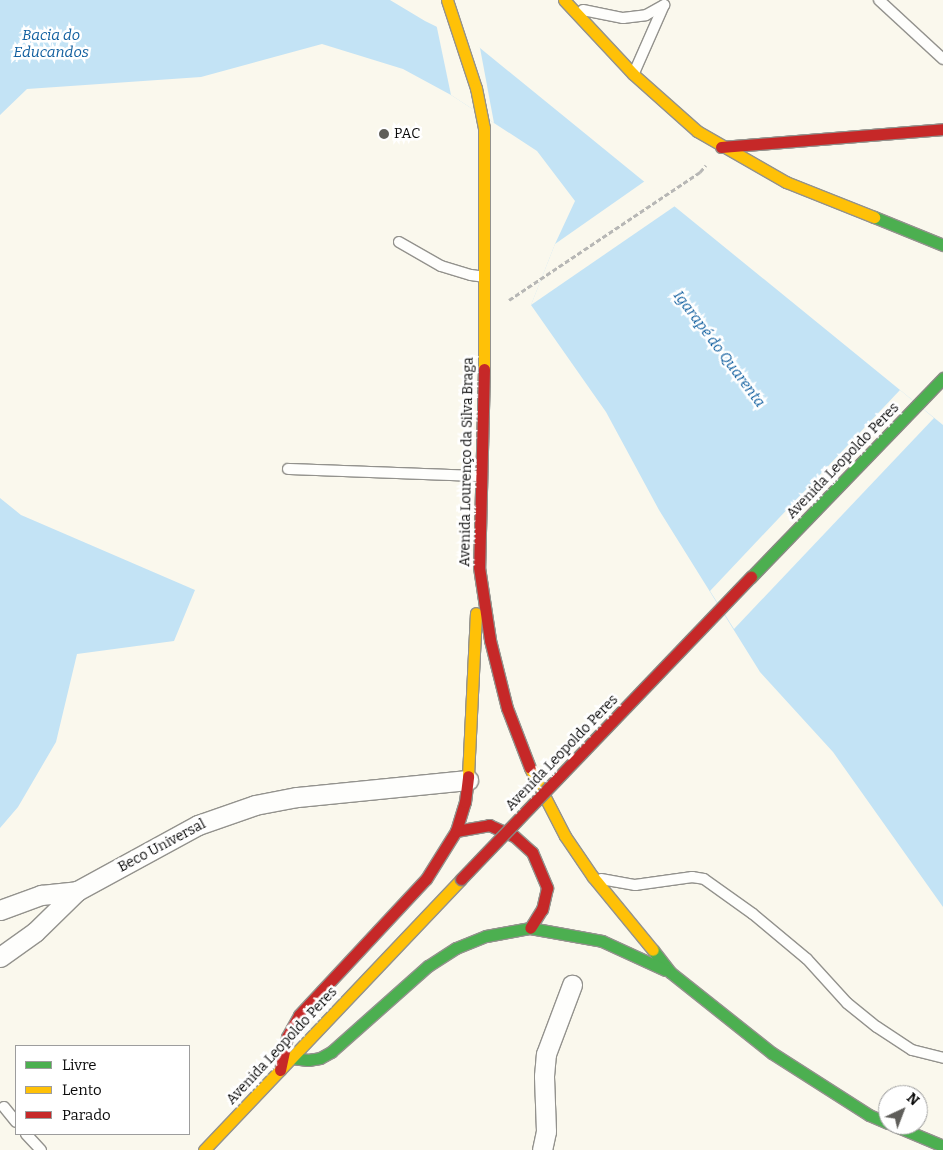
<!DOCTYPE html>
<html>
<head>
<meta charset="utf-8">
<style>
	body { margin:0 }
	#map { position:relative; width:943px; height:1150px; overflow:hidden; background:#faf8ed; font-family:Bitter,serif }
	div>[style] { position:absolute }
	.water>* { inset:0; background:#c3e3f5 }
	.pier>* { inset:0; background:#faf8ed }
	.path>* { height:3px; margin-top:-1.5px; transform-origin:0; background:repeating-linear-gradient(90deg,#b7b7b5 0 5px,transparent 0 7.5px) }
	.roads { filter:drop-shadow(1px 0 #93928d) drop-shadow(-1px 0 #93928d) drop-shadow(0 1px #93928d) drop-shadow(0 -1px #93928d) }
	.lane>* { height:10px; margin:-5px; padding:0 5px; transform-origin:5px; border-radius:5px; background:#fefefc }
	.street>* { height:19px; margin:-9.5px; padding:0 9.5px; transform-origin:9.5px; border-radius:9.5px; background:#fefefc }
	.fast>* { height:11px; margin:-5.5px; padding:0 5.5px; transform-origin:5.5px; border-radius:5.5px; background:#4caf50 }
	.slow>* { height:11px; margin:-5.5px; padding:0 5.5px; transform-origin:5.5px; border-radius:5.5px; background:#ffc107 }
	.jam>* { height:11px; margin:-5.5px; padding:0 5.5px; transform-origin:5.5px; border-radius:5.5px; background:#c62828 }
	.bridges { filter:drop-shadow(1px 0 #898883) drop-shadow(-1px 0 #898883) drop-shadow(0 1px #898883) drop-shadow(0 -1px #898883) }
	.fast-bridge>* { height:11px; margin:-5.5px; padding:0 5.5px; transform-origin:5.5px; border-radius:5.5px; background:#4caf50 }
	.jam-bridge>* { height:11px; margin:-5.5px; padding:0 5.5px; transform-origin:5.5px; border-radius:5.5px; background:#c62828 }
	.dots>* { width:14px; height:14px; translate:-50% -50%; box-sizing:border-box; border:2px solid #fff; border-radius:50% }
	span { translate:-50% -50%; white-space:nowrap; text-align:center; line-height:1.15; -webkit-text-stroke:5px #fff; paint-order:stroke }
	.poi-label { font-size:14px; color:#0b0b0b }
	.left { translate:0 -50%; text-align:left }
	.street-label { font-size:14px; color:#0b0b0b }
	.water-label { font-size:15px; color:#115f9f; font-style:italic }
	.legend { position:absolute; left:15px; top:1045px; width:175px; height:90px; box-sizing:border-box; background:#fff; border:1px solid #9d9d9d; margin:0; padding:6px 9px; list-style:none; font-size:15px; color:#0b0b0b }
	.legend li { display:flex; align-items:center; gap:10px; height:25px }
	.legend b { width:25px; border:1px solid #9d9d9d }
	.north { position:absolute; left:878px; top:1085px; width:50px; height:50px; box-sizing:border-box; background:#fff; border:1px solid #9d9d9d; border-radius:50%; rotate:43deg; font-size:14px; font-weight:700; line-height:20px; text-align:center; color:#0b0b0b }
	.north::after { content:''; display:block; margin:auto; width:18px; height:22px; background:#5f5e5a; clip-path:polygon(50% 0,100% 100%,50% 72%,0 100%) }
</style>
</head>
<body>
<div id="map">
	<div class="water">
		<div style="clip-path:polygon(0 0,390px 0,425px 21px,480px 48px,943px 425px,943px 907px,833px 752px,760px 672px,659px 510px,606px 412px,531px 305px,555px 244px,575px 201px,537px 151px,451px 95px,403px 69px,322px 44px,201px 77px,27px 89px,0 115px)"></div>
		<div style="clip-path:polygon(0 498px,21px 515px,195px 590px,174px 641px,77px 654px,56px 742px,18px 807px,0 828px)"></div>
	</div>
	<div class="pier">
		<div style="clip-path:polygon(436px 23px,470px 40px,480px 48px,494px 123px,451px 95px)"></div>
		<div style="clip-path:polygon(645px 181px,675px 206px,531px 305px,555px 244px)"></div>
		<div style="clip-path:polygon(900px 390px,934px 418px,734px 629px,710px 591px)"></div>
	</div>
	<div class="path">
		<div style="left:509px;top:300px;width:230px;rotate:-33.8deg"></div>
		<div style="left:700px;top:172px;width:9px;rotate:-49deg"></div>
	</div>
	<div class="roads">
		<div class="lane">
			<div style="left:879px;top:0;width:87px;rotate:42.7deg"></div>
			<div style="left:583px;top:10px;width:41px;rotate:11.3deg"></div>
			<div style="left:623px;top:18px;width:23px;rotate:-7deg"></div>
			<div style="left:646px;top:15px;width:21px;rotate:-29deg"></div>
			<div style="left:634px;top:73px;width:74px;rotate:-66.2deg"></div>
			<div style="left:399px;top:242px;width:48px;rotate:29.7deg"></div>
			<div style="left:441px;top:266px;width:31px;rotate:17deg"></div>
			<div style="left:471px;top:275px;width:14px;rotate:8deg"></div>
			<div style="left:288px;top:469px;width:191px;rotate:2.1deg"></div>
			<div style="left:601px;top:879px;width:35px;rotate:10deg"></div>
			<div style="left:635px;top:885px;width:58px;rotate:-8deg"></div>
			<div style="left:692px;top:877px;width:12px;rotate:9deg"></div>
			<div style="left:704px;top:879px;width:60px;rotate:35.5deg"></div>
			<div style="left:753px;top:914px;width:70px;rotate:39.8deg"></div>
			<div style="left:807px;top:959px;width:59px;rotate:47.7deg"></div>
			<div style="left:847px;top:1003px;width:38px;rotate:39deg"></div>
			<div style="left:877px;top:1027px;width:42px;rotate:33.3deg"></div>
			<div style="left:912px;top:1050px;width:32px;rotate:14deg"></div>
			<div style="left:4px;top:1107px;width:19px;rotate:51deg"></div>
			<div style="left:26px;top:1134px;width:22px;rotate:47deg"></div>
		</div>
		<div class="street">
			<div style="left:0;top:910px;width:44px;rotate:-20.1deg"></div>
			<div style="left:41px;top:895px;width:36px;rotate:-6deg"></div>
			<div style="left:0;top:957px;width:43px;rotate:-35.5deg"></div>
			<div style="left:35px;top:932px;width:59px;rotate:-44.3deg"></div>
			<div style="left:77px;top:891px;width:138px;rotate:-28.6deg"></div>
			<div style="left:198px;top:825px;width:60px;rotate:-19.3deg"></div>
			<div style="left:255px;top:805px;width:43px;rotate:-10.8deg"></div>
			<div style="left:297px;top:797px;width:172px;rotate:-5.7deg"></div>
			<div style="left:542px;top:1150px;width:19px;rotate:-78deg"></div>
			<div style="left:546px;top:1131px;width:55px;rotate:-92.1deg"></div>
			<div style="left:544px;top:1076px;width:22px;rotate:-85deg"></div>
			<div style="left:546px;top:1054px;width:74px;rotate:-69.4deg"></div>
		</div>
		<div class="fast">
			<div style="left:874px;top:217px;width:74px;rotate:22.1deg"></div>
			<div style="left:653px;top:950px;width:28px;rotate:52deg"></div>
			<div style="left:670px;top:972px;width:130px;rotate:38.5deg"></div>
			<div style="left:772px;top:1053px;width:115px;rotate:32.6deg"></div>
			<div style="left:869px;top:1115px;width:21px;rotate:23deg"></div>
			<div style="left:292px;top:1058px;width:16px;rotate:7deg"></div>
			<div style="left:308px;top:1060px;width:12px;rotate:-9deg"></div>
			<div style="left:320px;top:1058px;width:13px;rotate:-29deg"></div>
			<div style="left:331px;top:1052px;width:130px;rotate:-41.6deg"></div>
			<div style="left:428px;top:966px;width:33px;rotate:-33deg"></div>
			<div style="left:456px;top:948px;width:32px;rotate:-22deg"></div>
			<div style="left:486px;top:936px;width:45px;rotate:-10.3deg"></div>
			<div style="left:530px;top:928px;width:73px;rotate:10.2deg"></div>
			<div style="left:602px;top:941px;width:69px;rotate:24.7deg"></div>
			<div style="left:893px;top:1125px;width:54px;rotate:22.8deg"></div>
		</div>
		<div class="slow">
			<div style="left:447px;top:0;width:93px;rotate:71.8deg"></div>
			<div style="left:476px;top:88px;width:41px;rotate:78.7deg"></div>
			<div style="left:484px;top:128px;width:241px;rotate:90deg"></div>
			<div style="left:564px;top:0;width:101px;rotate:47deg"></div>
			<div style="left:633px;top:74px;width:86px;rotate:41.7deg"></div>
			<div style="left:697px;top:131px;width:103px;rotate:29.8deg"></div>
			<div style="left:786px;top:182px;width:95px;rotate:21.7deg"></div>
			<div style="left:530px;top:768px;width:76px;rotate:62.8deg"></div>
			<div style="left:565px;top:836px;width:50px;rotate:55.7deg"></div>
			<div style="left:593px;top:877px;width:94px;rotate:50.6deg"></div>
			<div style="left:468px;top:776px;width:163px;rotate:-87.2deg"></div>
			<div style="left:204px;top:1150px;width:373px;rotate:-46.5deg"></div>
		</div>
		<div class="jam">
			<div style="left:721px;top:147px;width:223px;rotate:-4.6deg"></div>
			<div style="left:484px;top:369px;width:198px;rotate:91.4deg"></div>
			<div style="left:479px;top:567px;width:74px;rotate:81.4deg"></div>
			<div style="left:490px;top:640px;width:70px;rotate:76deg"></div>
			<div style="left:507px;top:708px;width:64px;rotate:69deg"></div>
			<div style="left:456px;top:831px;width:34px;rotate:-10deg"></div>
			<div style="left:489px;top:825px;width:27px;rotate:24deg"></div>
			<div style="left:514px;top:836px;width:24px;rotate:42deg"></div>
			<div style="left:532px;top:852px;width:39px;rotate:67deg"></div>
			<div style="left:547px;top:888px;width:22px;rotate:103deg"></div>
			<div style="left:542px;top:909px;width:22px;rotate:122deg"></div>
			<div style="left:280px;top:1070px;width:34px;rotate:-78deg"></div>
			<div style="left:287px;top:1037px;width:25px;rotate:-61deg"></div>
			<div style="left:299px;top:1015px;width:186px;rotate:-47deg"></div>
			<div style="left:426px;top:879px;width:57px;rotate:-58deg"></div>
			<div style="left:456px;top:831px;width:30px;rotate:-73deg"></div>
			<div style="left:465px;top:802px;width:26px;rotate:-83deg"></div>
		</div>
	</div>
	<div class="bridges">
		<div class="fast-bridge">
			<div style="left:751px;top:577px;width:277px;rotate:-46deg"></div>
		</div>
		<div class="jam-bridge">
			<div style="left:461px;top:879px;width:419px;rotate:-46.2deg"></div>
		</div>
	</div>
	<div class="dots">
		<div style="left:384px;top:134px;background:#5f5e5a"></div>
	</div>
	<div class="poi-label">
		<span class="left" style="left:394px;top:134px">PAC</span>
	</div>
	<div class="street-label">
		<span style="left:843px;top:461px;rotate:-46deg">Avenida Leopoldo Peres</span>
		<span style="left:467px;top:462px;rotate:-89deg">Avenida Lourenço da Silva Braga</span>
		<span style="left:562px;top:753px;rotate:-46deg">Avenida Leopoldo Peres</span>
		<span style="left:162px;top:846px;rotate:-28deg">Beco Universal</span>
		<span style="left:282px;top:1046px;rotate:-47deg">Avenida Leopoldo Peres</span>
	</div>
	<div class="water-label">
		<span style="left:51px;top:44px">Bacia do<br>Educandos</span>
		<span style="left:719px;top:349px;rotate:53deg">Igarapé do Quarenta</span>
	</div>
	<ul class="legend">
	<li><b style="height:6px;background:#4caf50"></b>Livre</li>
	<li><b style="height:6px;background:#ffc107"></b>Lento</li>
	<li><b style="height:6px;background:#c62828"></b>Parado</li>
	</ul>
	<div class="north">N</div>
</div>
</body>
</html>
